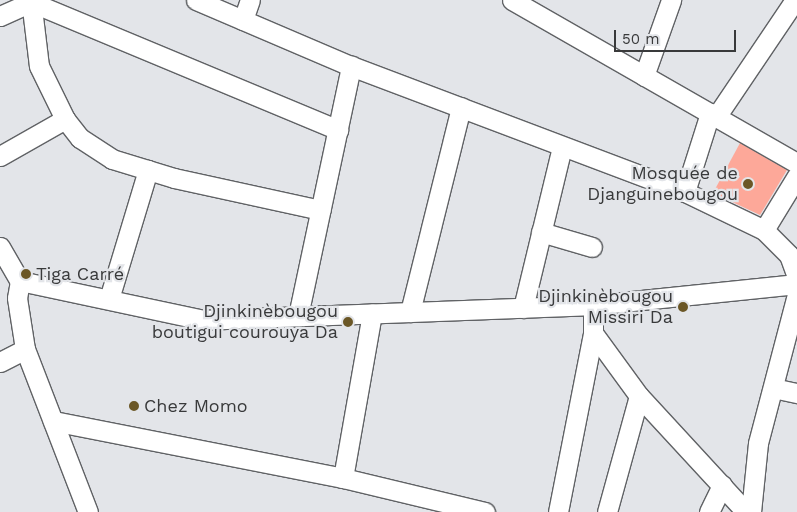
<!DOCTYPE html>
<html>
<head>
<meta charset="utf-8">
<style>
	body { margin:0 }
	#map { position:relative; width:797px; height:512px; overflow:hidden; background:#e3e5e9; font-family:"Work Sans",sans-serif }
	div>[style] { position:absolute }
	.building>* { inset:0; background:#fda899 }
	.roads { filter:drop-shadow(1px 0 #606265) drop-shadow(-1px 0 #606265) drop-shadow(0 1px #606265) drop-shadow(0 -1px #606265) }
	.minor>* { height:19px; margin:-9.5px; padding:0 9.5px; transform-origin:9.5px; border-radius:9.5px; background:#fff }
	.dots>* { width:14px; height:14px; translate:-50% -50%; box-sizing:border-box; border:2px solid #e3e5e9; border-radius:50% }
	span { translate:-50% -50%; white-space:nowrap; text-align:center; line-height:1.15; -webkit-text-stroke:4.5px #e3e5e9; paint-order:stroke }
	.poi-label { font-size:18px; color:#393a3b }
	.right { translate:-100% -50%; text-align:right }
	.left { translate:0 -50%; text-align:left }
	.scale { position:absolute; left:614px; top:30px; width:122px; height:22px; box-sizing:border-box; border:2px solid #393a3b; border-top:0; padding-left:6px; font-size:15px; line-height:18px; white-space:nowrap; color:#393a3b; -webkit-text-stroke:4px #e3e5e9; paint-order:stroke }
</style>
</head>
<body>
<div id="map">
	<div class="building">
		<div style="clip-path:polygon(740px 143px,787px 170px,760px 215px,713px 193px)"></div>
	</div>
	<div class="roads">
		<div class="minor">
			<div style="left:31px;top:0;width:66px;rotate:83.1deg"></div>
			<div style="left:39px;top:66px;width:59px;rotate:63.9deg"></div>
			<div style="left:65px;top:119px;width:24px;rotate:52deg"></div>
			<div style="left:80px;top:138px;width:38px;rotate:33deg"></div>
			<div style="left:112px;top:159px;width:65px;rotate:17deg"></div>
			<div style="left:174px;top:178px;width:150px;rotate:12.3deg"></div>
			<div style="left:196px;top:0;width:168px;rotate:23.1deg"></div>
			<div style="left:351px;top:66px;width:357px;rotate:20.7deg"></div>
			<div style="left:685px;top:192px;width:88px;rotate:25.7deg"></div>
			<div style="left:764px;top:230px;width:35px;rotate:45deg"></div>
			<div style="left:789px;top:255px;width:23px;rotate:70deg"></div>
			<div style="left:512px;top:0;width:328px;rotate:29.8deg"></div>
			<div style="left:0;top:16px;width:34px;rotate:-24deg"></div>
			<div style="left:31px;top:2px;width:333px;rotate:22.6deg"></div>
			<div style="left:243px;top:20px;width:21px;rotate:-71deg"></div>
			<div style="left:644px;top:76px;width:81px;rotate:-70.4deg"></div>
			<div style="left:716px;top:117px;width:141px;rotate:-56deg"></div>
			<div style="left:0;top:156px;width:75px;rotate:-29.6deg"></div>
			<div style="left:685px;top:192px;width:83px;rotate:-72.4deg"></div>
			<div style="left:764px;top:230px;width:63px;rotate:-58.6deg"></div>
			<div style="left:541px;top:232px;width:53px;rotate:16.4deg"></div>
			<div style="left:0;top:247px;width:39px;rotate:60deg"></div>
			<div style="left:20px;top:281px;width:187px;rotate:12deg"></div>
			<div style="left:203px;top:320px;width:390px;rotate:-2.2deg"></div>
			<div style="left:593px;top:305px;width:205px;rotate:-5.9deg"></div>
			<div style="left:20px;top:281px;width:17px;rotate:100deg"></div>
			<div style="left:17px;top:298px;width:52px;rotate:81.1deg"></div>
			<div style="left:25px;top:349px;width:175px;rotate:68.9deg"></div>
			<div style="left:109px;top:299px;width:135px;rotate:-73.2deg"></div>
			<div style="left:593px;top:305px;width:28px;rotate:90deg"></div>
			<div style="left:593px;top:333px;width:78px;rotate:53.9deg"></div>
			<div style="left:639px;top:396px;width:158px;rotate:47.3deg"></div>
			<div style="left:523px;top:308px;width:166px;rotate:-76.4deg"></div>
			<div style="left:410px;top:312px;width:211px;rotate:-76deg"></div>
			<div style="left:298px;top:316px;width:256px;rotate:-78deg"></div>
			<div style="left:0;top:362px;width:28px;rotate:-27deg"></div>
			<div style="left:773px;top:388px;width:25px;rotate:12deg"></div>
			<div style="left:53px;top:421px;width:296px;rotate:11.1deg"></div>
			<div style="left:343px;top:478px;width:146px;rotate:13.5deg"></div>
			<div style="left:343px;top:478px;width:167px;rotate:-80deg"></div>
			<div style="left:558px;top:512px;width:182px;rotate:-78.9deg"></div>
			<div style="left:607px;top:512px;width:120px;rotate:-74.6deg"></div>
			<div style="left:709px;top:512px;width:30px;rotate:-64deg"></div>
			<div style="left:751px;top:512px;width:69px;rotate:-84.2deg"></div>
			<div style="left:758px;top:443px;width:154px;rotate:-75.3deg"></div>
		</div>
	</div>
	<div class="dots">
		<div style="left:748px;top:184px;background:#6b5726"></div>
		<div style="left:26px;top:274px;background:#6b5726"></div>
		<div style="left:683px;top:307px;background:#6b5726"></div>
		<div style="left:348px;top:322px;background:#6b5726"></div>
		<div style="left:134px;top:406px;background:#6b5726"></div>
	</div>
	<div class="poi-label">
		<span class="right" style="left:738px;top:184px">Mosquée de<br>Djanguinebougou</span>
		<span class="left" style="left:36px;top:274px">Tiga Carré</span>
		<span class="right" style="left:673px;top:307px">Djinkinèbougou<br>Missiri Da</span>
		<span class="right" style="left:338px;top:322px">Djinkinèbougou<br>boutigui courouya Da</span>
		<span class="left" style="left:144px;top:406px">Chez Momo</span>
	</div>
	<div class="scale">50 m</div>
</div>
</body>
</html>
